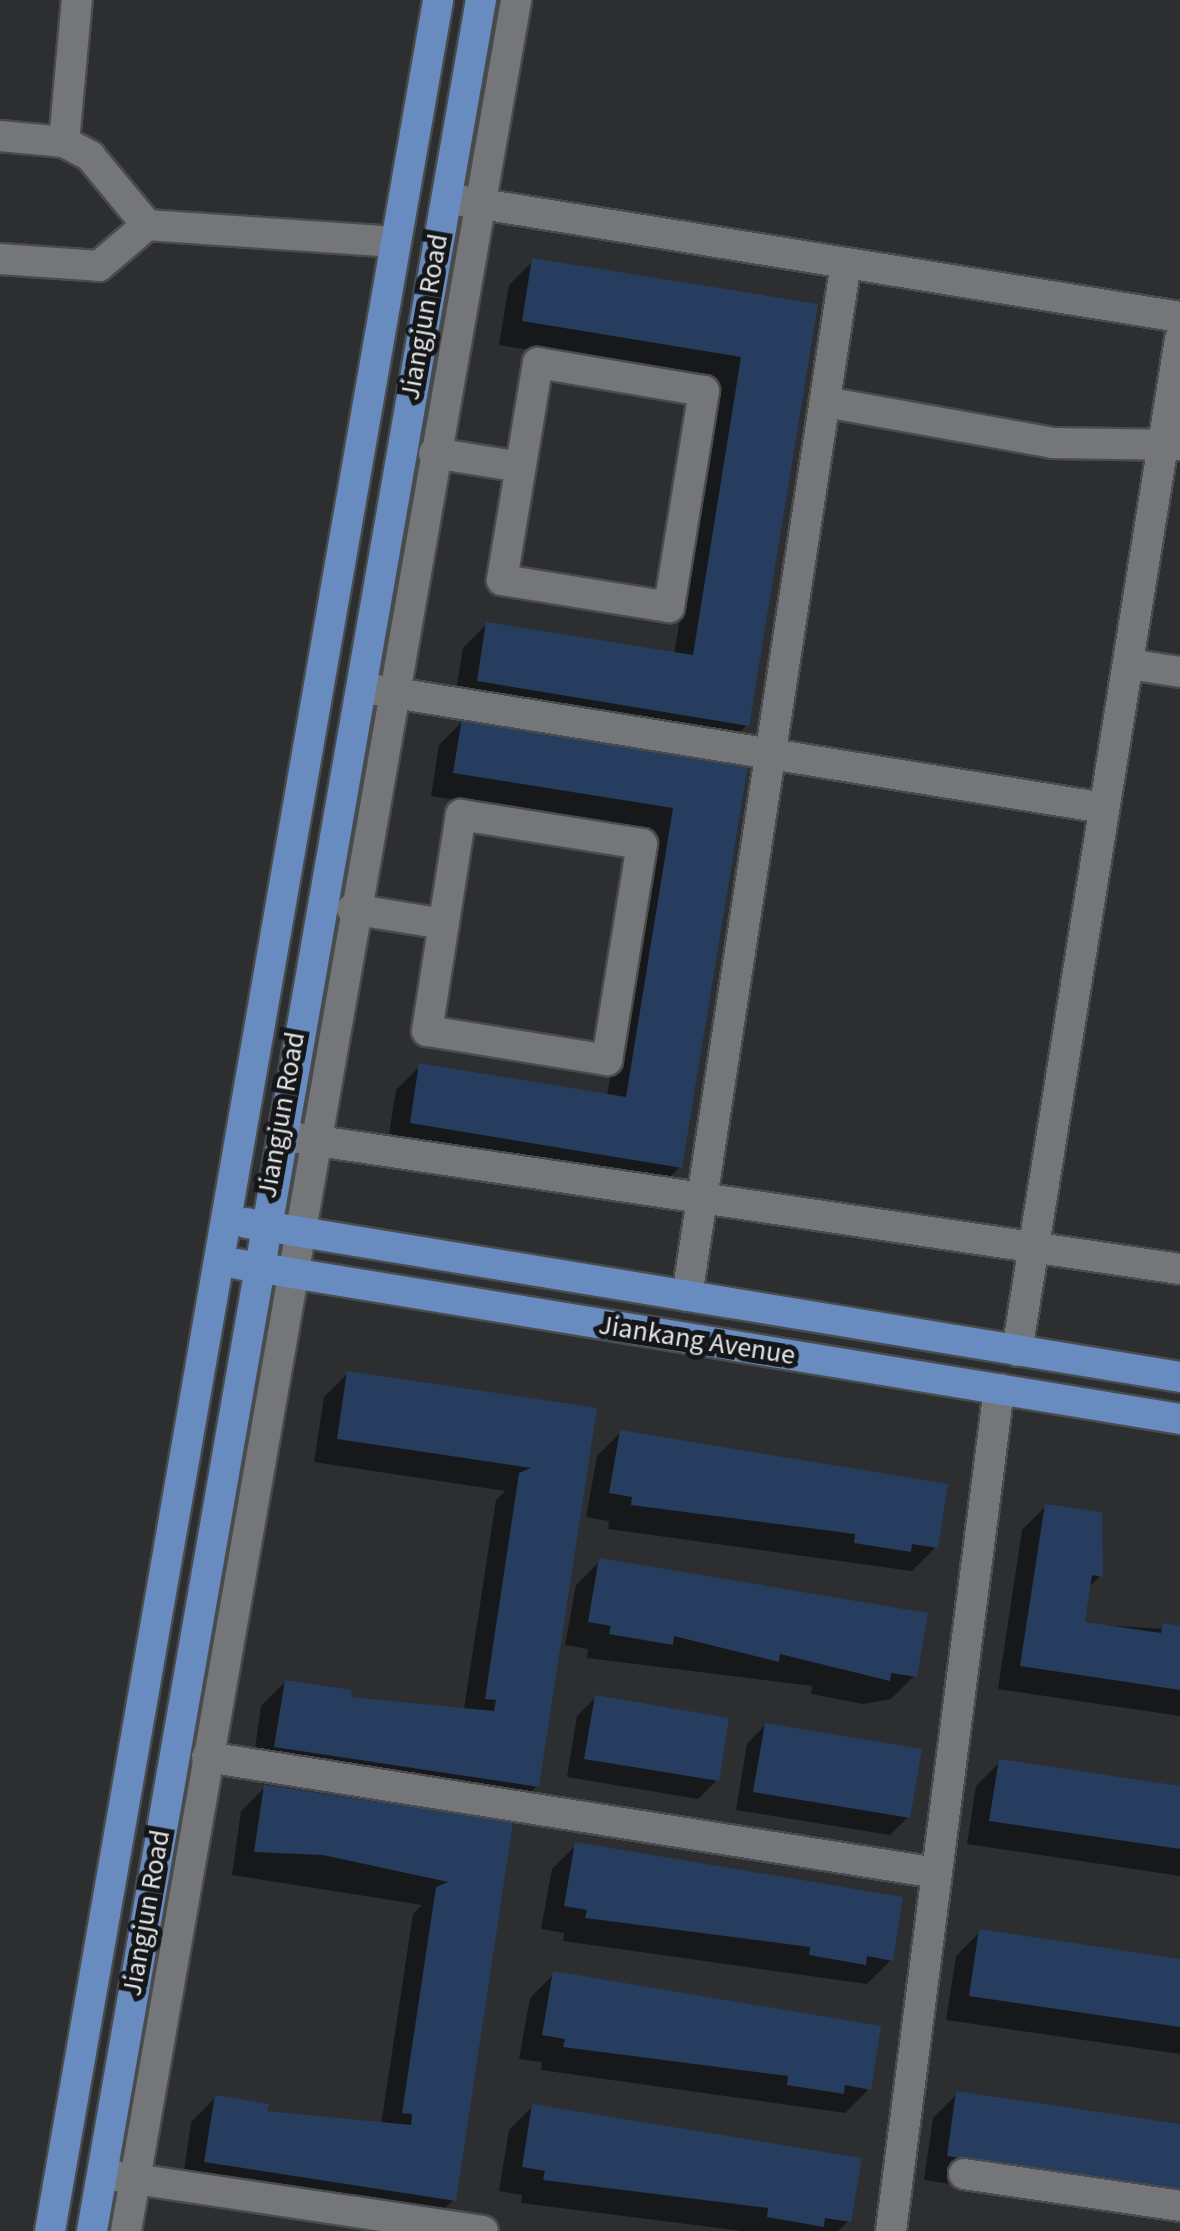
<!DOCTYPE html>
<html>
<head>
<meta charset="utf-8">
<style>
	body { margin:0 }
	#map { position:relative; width:1180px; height:2231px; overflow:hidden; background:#2c2e30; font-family:"Source Sans 3",sans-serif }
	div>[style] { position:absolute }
	.shadow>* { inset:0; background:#0007 }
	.building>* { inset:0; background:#273d60 }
	.roads { filter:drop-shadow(2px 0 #4a4b4d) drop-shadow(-2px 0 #4a4b4d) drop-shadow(0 2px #4a4b4d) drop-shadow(0 -2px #4a4b4d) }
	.minor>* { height:30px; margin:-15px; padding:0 15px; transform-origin:15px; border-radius:15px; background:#747679 }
	.major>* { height:30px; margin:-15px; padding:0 15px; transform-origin:15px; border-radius:15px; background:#688bc0 }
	span { translate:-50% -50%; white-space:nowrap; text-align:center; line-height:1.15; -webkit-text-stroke:10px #151617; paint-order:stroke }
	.street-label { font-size:28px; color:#e2e3e5 }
</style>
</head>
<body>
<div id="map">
	<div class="shadow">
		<div style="clip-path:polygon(533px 261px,815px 306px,747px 725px,723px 749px,454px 704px,463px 648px,487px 624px,674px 655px,719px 380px,499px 345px,509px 285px)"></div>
		<div style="clip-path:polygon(463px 721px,745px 767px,680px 1167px,656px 1191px,387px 1147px,396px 1090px,420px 1066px,607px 1096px,650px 832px,431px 796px,439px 745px)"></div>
		<div style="clip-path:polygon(348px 1373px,594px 1411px,537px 1786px,513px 1810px,252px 1770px,261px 1706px,285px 1682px,376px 1703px,464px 1709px,496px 1500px,505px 1491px,314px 1462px,324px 1397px)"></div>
		<div style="clip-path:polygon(621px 1432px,936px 1547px,912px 1571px,608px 1529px,609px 1521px,586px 1517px,597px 1456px)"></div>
		<div style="clip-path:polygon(1046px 1506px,1100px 1576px,1088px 1588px,1082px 1624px,1180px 1630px,1180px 1716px,998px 1689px,1022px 1530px)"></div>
		<div style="clip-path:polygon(600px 1561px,915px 1675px,891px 1699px,863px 1704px,811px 1694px,812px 1686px,587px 1658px,588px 1649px,565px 1645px,576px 1585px)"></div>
		<div style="clip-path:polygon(596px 1697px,717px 1780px,698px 1799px,567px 1777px,577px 1716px)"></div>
		<div style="clip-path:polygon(765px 1725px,908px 1817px,890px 1835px,736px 1810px,747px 1744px)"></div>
		<div style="clip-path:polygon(1000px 1762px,1180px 1788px,1180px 1876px,967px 1844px,976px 1786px)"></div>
		<div style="clip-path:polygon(265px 1787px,510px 1824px,453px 2200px,429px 2224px,182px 2186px,191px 2122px,215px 2098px,264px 2113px,381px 2125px,413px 1914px,422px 1905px,232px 1875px,241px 1811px)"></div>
		<div style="clip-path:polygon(576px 1845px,891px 1960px,867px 1984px,563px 1941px,564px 1933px,541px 1929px,552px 1869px)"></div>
		<div style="clip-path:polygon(980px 1932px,1180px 1961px,1180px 2054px,946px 2020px,956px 1956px)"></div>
		<div style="clip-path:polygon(554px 1974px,869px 2089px,845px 2113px,541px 2070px,542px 2062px,519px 2059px,530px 1998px)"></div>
		<div style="clip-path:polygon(957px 2094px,1180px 2127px,1180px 2218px,924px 2180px,933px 2118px)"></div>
		<div style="clip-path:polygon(533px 2106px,849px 2221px,838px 2231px,742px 2231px,521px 2203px,522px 2195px,499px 2191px,509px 2130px)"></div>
	</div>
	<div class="building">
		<div style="clip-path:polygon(532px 258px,818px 304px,749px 726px,477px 681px,486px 622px,693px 655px,741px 357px,522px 321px)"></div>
		<div style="clip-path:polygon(462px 718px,748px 765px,682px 1168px,410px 1123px,419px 1063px,626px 1097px,673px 808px,453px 773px)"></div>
		<div style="clip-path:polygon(347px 1371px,597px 1408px,539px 1787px,274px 1747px,285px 1680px,352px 1690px,351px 1697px,494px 1711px,496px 1700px,485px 1699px,519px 1473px,531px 1468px,337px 1439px)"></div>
		<div style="clip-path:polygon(620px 1430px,948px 1484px,938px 1548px,912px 1544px,911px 1552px,854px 1543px,855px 1534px,631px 1505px,632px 1497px,609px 1493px)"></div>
		<div style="clip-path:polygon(1045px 1504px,1102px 1512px,1103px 1577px,1092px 1575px,1085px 1622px,1161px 1633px,1163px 1623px,1180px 1626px,1180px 1690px,1020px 1666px)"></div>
		<div style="clip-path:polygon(599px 1558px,928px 1613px,917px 1677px,891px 1673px,890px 1681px,780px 1654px,779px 1662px,674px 1636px,673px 1645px,609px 1634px,611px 1626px,588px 1622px)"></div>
		<div style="clip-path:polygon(595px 1695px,729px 1718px,719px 1781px,584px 1759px)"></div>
		<div style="clip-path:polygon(765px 1723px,922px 1749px,910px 1818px,753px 1792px)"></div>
		<div style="clip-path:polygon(999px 1759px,1180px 1786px,1180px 1849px,989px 1821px)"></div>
		<div style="clip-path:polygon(264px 1785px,513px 1822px,456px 2201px,204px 2162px,215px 2095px,269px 2104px,267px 2111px,411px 2125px,412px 2114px,402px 2113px,436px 1887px,448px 1882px,323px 1855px,254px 1852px)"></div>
		<div style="clip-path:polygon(575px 1842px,903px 1897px,893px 1961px,867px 1956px,866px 1965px,809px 1955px,810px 1947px,585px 1918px,587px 1910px,564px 1906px)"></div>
		<div style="clip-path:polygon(979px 1929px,1180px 1959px,1180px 2027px,969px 1996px)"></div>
		<div style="clip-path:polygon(553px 1971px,881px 2026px,871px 2090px,845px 2085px,844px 2094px,787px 2085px,788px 2076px,563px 2047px,565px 2039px,542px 2035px)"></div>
		<div style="clip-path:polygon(956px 2091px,1180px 2124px,1180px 2191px,947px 2156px)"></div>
		<div style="clip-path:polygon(532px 2104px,862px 2158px,851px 2222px,825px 2218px,824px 2227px,767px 2217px,768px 2208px,543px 2180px,545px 2171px,522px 2167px)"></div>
	</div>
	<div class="roads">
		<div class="minor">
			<div style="left:0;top:136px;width:64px;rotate:5.4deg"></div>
			<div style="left:64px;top:142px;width:30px;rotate:28deg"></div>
			<div style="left:90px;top:156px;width:89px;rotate:50.4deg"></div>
			<div style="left:64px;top:142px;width:143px;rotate:-84.8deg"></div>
			<div style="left:463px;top:201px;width:726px;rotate:9.19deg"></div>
			<div style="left:0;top:259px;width:99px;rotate:4deg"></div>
			<div style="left:99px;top:266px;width:63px;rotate:-40.5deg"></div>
			<div style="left:147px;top:225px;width:249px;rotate:3.9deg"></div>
			<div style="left:538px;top:363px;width:168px;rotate:9.6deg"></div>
			<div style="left:704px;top:391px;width:219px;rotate:99.2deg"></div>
			<div style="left:669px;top:607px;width:169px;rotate:-170.8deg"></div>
			<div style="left:502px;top:580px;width:220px;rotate:-80.6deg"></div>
			<div style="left:825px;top:402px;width:232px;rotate:10.2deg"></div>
			<div style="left:1053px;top:443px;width:127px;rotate:0.9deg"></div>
			<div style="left:434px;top:453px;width:87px;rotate:9.2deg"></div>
			<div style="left:1128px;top:664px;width:53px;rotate:8.7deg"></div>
			<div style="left:370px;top:689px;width:744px;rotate:9.21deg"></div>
			<div style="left:461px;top:815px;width:183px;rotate:9.1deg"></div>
			<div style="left:642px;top:844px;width:219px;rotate:99.2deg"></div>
			<div style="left:607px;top:1060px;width:182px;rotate:-170.8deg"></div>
			<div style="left:427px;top:1031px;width:219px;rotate:-81.1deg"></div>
			<div style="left:352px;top:909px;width:93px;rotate:9.3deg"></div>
			<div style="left:291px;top:1137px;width:899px;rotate:8.45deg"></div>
			<div style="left:687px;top:1296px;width:1045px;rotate:-81.25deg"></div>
			<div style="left:1017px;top:1351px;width:1025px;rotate:-80.85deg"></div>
			<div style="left:207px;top:1757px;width:739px;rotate:9.03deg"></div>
			<div style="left:964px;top:2174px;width:218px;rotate:8.4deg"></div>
			<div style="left:115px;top:2176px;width:372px;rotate:8.5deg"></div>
			<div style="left:126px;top:2231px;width:2265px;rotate:-80.08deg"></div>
			<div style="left:891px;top:2231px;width:849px;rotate:-82.69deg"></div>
		</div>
		<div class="major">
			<div style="left:246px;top:1223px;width:947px;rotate:9.36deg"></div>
			<div style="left:237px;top:1264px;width:956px;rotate:9.33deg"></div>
			<div style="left:50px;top:2231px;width:2264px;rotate:-80.13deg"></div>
			<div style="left:92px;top:2231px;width:2265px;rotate:-80.11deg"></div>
		</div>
	</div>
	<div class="street-label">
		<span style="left:424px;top:317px;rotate:-80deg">Jiangjun Road</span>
		<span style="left:281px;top:1115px;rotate:-80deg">Jiangjun Road</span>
		<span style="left:697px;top:1340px;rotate:9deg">Jiankang Avenue</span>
		<span style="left:146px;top:1913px;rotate:-80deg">Jiangjun Road</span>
	</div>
</div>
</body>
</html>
